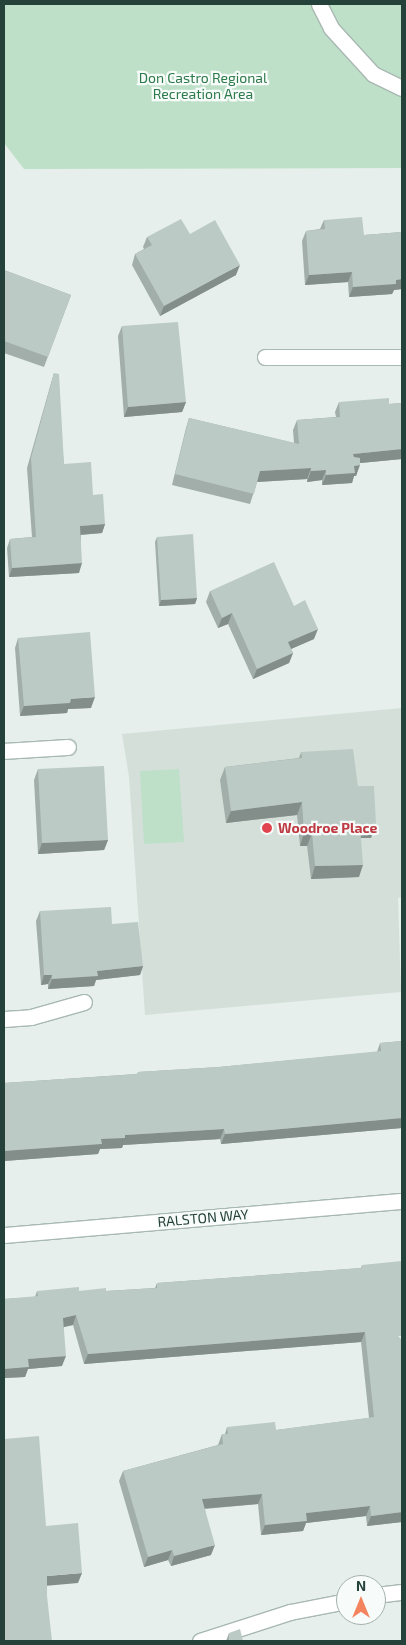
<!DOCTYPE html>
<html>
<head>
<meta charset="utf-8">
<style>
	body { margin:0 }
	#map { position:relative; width:406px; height:1645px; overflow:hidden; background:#e6efeb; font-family:"Exo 2",sans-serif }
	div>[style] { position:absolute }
	.built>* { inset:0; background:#d4dfda }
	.green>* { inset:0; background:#bfe0c8 }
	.roads { filter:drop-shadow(1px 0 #a8b8b2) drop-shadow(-1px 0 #a8b8b2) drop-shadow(0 1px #a8b8b2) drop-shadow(0 -1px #a8b8b2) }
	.minor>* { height:15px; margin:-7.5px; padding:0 7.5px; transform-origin:7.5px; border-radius:7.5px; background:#fff }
	.wall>* { inset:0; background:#a1aea9 }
	.shaded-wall>* { inset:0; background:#838d89 }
	.building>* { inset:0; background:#bbcac4 }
	.dots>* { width:14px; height:14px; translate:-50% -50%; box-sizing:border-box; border:2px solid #f7fbf9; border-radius:50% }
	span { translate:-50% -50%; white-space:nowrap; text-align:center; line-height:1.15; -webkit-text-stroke:4.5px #f7fbf9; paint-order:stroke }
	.park-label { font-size:14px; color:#2d7a4b }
	.health-label { font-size:14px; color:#be3a42; font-weight:700 }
	.left { translate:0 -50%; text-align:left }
	.street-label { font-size:14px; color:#24423a }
	.frame { position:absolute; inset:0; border:5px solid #24423a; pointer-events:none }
	.north { position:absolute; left:336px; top:1575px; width:50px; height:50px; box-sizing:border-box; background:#f7fbf9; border:1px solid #a3b1ad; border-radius:50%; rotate:0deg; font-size:14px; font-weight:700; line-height:20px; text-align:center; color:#24423a }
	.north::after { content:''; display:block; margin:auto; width:18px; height:22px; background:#f4845f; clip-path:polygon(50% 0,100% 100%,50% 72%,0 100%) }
</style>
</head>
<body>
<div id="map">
	<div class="built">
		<div style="clip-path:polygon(402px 708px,402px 897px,398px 898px,401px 992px,145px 1015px,129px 777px,122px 734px)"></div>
	</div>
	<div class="green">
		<div style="clip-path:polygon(4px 4px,402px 4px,402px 168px,24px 169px,4px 143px)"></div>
		<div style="clip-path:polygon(179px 769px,184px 842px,144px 844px,140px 771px)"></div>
	</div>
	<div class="roads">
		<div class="minor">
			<div style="left:319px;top:4px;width:27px;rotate:63deg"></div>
			<div style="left:331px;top:28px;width:62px;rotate:47.6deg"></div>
			<div style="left:373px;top:74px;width:32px;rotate:26deg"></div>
			<div style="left:265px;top:357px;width:137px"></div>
			<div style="left:4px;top:751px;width:64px;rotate:-3.6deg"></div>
			<div style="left:4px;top:1019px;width:27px;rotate:-4deg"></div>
			<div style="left:31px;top:1017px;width:55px;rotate:-15.8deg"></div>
			<div style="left:4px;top:1235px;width:399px;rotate:-4.9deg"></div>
			<div style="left:376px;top:1595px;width:26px;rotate:-7deg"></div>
			<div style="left:200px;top:1641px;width:95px;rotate:-17.9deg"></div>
			<div style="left:290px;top:1612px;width:57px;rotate:-11.1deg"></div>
		</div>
	</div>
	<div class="wall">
		<div style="clip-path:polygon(324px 220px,364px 235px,402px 232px,402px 289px,394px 290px,392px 294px,349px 297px,348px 282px,305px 285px,302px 241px,306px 231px,320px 229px)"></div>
		<div style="clip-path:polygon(190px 234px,236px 275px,160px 316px,132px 265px,135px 254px,144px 249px,143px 247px,147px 237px)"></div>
		<div style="clip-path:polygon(4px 270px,71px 295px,44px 367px,4px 353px)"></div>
		<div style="clip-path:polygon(122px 326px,186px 402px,182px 412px,124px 417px,118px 336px)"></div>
		<div style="clip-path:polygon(54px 373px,64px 464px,93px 495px,105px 524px,102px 533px,81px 535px,79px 573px,9px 577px,7px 548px,10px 539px,32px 537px,27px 468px,51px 383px)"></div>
		<div style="clip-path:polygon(339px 402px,389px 404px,402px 403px,402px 459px,360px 463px,356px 476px,354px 476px,352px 483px,322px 485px,322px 480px,307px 482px,307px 479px,257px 482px,250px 504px,172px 485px,186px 428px,189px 418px,294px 443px,293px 430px,297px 420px,336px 417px,335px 412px)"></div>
		<div style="clip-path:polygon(157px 537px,197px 598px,195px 604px,159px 606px,155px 542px)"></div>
		<div style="clip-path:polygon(210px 591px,294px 606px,314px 639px,291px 649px,293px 653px,289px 663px,253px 679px,228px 624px,218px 628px,206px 602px)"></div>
		<div style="clip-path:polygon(18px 638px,91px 708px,68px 709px,67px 713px,20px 716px,15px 648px)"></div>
		<div style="clip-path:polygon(301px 752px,358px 786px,371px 838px,361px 838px,359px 877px,311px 879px,307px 846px,300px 846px,297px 815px,226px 823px,220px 780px,225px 767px,299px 758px)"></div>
		<div style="clip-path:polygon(38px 769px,108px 840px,104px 850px,38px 854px,34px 780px)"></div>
		<div style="clip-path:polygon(40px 911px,112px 924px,143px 966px,140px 975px,96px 980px,94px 986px,48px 989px,48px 984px,41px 985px,36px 921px)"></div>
		<div style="clip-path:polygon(402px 1041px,402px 1128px,221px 1144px,220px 1139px,123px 1145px,122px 1148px,100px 1149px,98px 1154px,4px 1161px,4px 1083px,137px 1074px,138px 1072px,219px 1067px,377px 1052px,380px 1043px)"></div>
		<div style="clip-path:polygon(362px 1265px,402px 1522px,367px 1526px,366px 1516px,306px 1523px,303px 1531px,261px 1535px,258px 1504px,205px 1509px,211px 1555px,171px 1566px,168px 1560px,144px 1567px,119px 1481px,123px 1471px,218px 1445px,222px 1434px,225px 1434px,227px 1427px,276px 1430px,369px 1418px,361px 1342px,84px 1364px,73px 1325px,64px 1327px,62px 1366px,28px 1369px,25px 1377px,4px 1378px,4px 1299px,35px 1297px,37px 1291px,106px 1291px,155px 1288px,157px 1283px,361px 1268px)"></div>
		<div style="clip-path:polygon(229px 1633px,243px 1641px,226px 1641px)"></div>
	</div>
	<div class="shaded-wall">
		<div style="clip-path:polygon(240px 265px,236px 275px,160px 316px,164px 306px)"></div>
		<div style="clip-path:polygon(352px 272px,348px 282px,305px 285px,309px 275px)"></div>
		<div style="clip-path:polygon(402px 279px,402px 289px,394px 290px,392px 294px,349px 297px,353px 287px)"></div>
		<div style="clip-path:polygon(186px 402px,182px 412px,124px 417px,128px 407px)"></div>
		<div style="clip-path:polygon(402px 449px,402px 459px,350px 464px,353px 454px)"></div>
		<div style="clip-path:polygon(360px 465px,356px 476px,354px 476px,352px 483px,322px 485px,326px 475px,354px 466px)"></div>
		<div style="clip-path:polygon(311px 468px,307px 479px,256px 482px,260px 471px)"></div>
		<div style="clip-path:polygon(326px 470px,322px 480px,307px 482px,311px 471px)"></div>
		<div style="clip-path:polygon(105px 524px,102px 533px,77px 535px,80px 526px)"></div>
		<div style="clip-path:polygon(82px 563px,79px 573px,9px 577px,12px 568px)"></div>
		<div style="clip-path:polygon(197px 598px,195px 604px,159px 606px,161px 600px)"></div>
		<div style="clip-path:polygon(232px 613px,228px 624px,218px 628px,222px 618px)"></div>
		<div style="clip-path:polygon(318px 629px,314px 639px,284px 652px,288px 642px)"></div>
		<div style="clip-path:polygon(293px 653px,289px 663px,253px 679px,257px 669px)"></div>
		<div style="clip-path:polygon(95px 697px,91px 708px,68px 709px,67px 713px,20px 716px,24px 706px,71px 699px)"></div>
		<div style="clip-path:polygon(302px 802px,297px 815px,226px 823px,231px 811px)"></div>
		<div style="clip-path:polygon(360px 825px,376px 825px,371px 838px,355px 838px)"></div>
		<div style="clip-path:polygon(304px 833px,312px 833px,307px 846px,300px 846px)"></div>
		<div style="clip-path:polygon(108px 840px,104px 850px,38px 854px,42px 843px)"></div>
		<div style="clip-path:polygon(363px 865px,359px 877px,311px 879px,315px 866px)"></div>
		<div style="clip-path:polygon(143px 966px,140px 975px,96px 980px,94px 986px,48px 989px,52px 979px,97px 971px)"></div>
		<div style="clip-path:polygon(44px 975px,52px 975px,48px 984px,41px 985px)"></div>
		<div style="clip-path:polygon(402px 1118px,402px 1128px,221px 1144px,225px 1134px)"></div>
		<div style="clip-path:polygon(224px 1129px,220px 1139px,123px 1145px,122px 1148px,100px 1149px,98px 1154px,4px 1161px,4px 1151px,101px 1139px,125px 1135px)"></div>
		<div style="clip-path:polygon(76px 1315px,73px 1325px,59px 1328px,63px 1318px)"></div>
		<div style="clip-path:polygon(365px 1332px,361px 1342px,84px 1364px,88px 1354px)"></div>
		<div style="clip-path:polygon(66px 1356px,62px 1366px,28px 1369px,25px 1377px,4px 1378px,4px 1369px,28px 1359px)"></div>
		<div style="clip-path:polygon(262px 1494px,258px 1504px,198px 1509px,202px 1499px)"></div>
		<div style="clip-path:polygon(370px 1506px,366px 1516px,306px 1523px,303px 1531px,261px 1535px,265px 1525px,306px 1513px)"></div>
		<div style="clip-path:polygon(402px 1512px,402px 1522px,367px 1526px,371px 1516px)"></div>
		<div style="clip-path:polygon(215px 1545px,211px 1555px,171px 1566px,174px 1556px)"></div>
		<div style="clip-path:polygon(172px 1550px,168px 1560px,144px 1567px,148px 1557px)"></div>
		<div style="clip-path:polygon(82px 1573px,78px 1583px,44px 1586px,47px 1576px)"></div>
	</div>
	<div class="building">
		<div style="clip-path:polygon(362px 217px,364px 235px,402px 232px,402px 279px,396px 280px,396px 284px,353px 287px,352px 272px,309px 275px,306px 231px,325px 229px,324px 220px)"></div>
		<div style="clip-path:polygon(181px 219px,190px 234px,215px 220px,240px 265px,164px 306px,135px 254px,152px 245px,147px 237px)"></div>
		<div style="clip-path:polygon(4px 270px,71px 295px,48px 357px,4px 341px)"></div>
		<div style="clip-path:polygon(178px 322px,186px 402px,128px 407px,122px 326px)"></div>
		<div style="clip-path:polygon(54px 373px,59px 374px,64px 464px,91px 462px,93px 495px,103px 494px,105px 524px,80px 526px,82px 563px,12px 568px,10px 539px,36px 537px,31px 458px)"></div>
		<div style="clip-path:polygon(389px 398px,389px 404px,402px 403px,402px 449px,353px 454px,354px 457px,360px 458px,360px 465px,354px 466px,355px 473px,326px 475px,326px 470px,311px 471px,311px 468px,260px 471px,254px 494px,175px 474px,189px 418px,299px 444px,297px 420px,340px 417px,339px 402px)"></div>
		<div style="clip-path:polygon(193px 534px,197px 598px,161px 600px,157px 537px)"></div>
		<div style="clip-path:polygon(274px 562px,294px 606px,305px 600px,318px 629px,288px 642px,293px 653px,257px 669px,232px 613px,222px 618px,210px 591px)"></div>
		<div style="clip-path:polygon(90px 632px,95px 697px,71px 699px,70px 703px,24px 706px,18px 638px)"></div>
		<div style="clip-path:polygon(353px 749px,358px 786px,374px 786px,376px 825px,360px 825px,363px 865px,315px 866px,312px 833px,304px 833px,302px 802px,231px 811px,225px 767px,302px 758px,301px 752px)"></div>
		<div style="clip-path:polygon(104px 766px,108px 840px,42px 843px,38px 769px)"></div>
		<div style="clip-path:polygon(111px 907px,112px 924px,138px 922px,143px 966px,97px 971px,98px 976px,52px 979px,52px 975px,44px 975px,40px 911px)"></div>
		<div style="clip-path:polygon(402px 1041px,402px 1118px,225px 1134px,224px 1129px,125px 1135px,125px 1138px,101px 1139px,102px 1144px,4px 1151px,4px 1083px,138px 1074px,138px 1072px,219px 1067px,381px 1051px,380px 1043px)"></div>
		<div style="clip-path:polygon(402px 1261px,402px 1336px,398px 1336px,402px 1340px,402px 1512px,371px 1516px,370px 1506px,306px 1513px,307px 1521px,265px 1525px,262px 1494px,202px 1499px,215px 1545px,174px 1556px,172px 1550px,148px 1557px,123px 1471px,223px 1444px,222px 1434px,228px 1434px,227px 1427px,275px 1422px,276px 1430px,374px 1417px,365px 1332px,88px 1354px,76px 1315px,63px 1318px,66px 1356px,28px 1359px,29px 1367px,4px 1369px,4px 1299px,38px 1296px,37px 1291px,79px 1287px,79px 1291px,106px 1288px,106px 1291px,157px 1288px,157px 1283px,362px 1268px,362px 1265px)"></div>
		<div style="clip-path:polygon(39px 1436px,46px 1526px,78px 1523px,82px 1573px,47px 1576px,47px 1596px,52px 1641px,4px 1641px,4px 1439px)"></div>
		<div style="clip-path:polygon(240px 1629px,243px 1641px,229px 1641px,229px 1633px)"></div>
	</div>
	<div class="dots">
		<div style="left:267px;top:828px;background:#e0444e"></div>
	</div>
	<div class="park-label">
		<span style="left:203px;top:86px">Don Castro Regional<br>Recreation Area</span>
	</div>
	<div class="health-label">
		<span class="left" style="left:278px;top:828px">Woodroe Place</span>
	</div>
	<div class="street-label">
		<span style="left:203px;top:1218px;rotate:-5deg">RALSTON WAY</span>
	</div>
	<div class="frame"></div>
	<div class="north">N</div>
</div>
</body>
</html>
